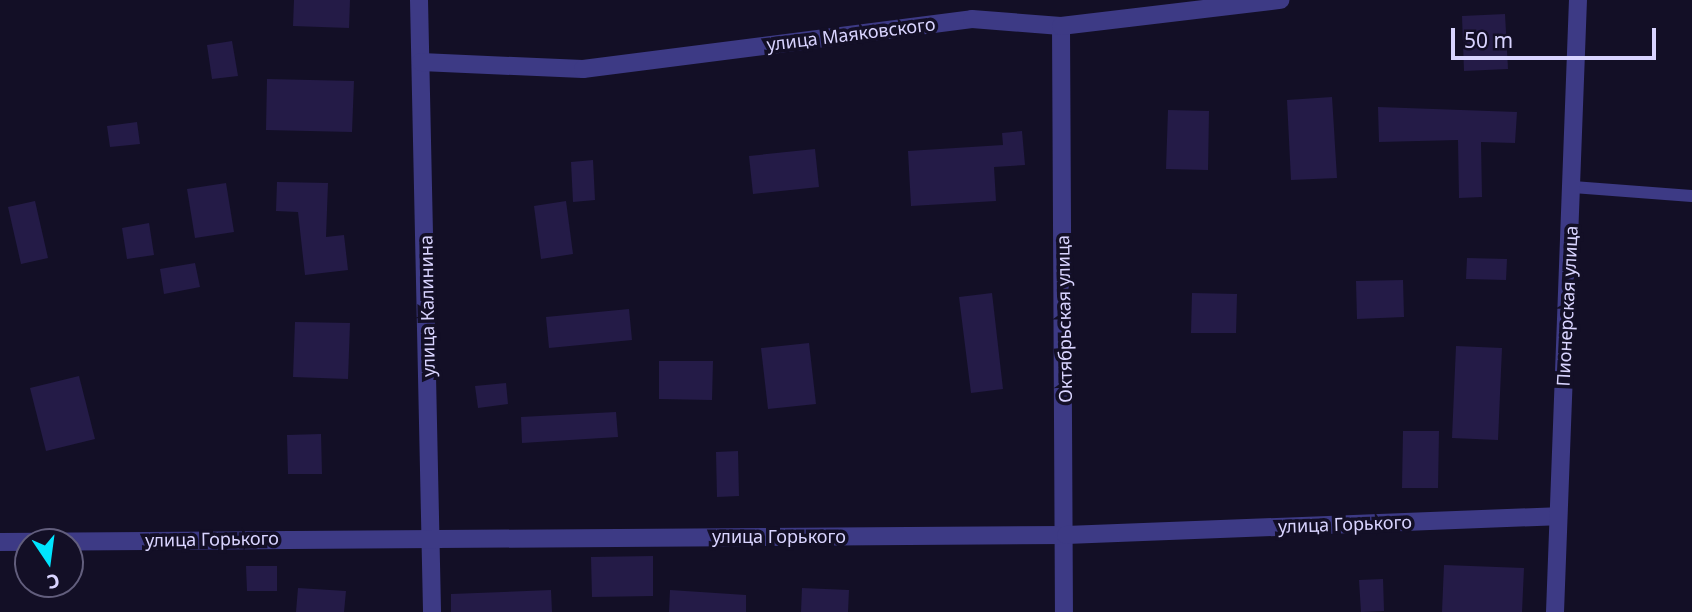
<!DOCTYPE html>
<html>
<head>
<meta charset="utf-8">
<style>
	body { margin:0 }
	#map { position:relative; width:1692px; height:612px; overflow:hidden; background:#130f26; font-family:"Noto Sans",sans-serif }
	div>[style] { position:absolute }
	.building>* { inset:0; background:#241b47 }
	.service>* { height:12px; margin:-6px; padding:0 6px; transform-origin:6px; border-radius:6px; background:#3d3a85 }
	.minor>* { height:18px; margin:-9px; padding:0 9px; transform-origin:9px; border-radius:9px; background:#3d3a85 }
	span { translate:-50% -50%; white-space:nowrap; text-align:center; line-height:1.15; -webkit-text-stroke:7px #130f26; paint-order:stroke }
	.street-label { font-size:18px; color:#d9d4ff }
	.north { position:absolute; left:14px; top:528px; width:70px; height:70px; box-sizing:border-box; background:#130f26; border:2px solid #625e7d; border-radius:50%; rotate:167deg; font-size:19px; font-weight:700; line-height:28px; text-align:center; color:#d9d4ff }
	.north::after { content:''; display:block; margin:auto; width:24px; height:32px; background:#00e5ff; clip-path:polygon(50% 0,100% 100%,50% 72%,0 100%) }
	.scale { position:absolute; left:1451px; top:28px; width:205px; height:32px; box-sizing:border-box; border:4px solid #d9d4ff; border-top:0; padding-left:9px; font-size:21px; line-height:24px; white-space:nowrap; color:#d9d4ff; -webkit-text-stroke:5px #130f26; paint-order:stroke }
</style>
</head>
<body>
<div id="map">
	<div class="building">
		<div style="clip-path:polygon(294px 0,350px 0,349px 28px,293px 26px)"></div>
		<div style="clip-path:polygon(1505px 14px,1508px 69px,1464px 71px,1462px 16px)"></div>
		<div style="clip-path:polygon(232px 41px,238px 76px,212px 79px,207px 45px)"></div>
		<div style="clip-path:polygon(267px 79px,354px 81px,352px 132px,266px 130px)"></div>
		<div style="clip-path:polygon(1332px 97px,1337px 178px,1291px 180px,1287px 100px)"></div>
		<div style="clip-path:polygon(1378px 107px,1517px 112px,1515px 143px,1481px 142px,1482px 197px,1459px 198px,1458px 140px,1379px 142px)"></div>
		<div style="clip-path:polygon(1168px 110px,1209px 111px,1208px 170px,1166px 169px)"></div>
		<div style="clip-path:polygon(137px 122px,140px 144px,110px 147px,107px 126px)"></div>
		<div style="clip-path:polygon(1022px 131px,1025px 165px,994px 167px,996px 201px,911px 206px,908px 151px,1003px 145px,1002px 133px)"></div>
		<div style="clip-path:polygon(815px 149px,819px 187px,753px 194px,749px 156px)"></div>
		<div style="clip-path:polygon(593px 160px,595px 200px,573px 202px,571px 162px)"></div>
		<div style="clip-path:polygon(277px 182px,328px 183px,326px 237px,344px 235px,348px 270px,305px 275px,298px 212px,276px 211px)"></div>
		<div style="clip-path:polygon(226px 183px,234px 232px,195px 238px,187px 189px)"></div>
		<div style="clip-path:polygon(35px 201px,48px 258px,21px 264px,8px 207px)"></div>
		<div style="clip-path:polygon(566px 201px,573px 254px,541px 259px,534px 206px)"></div>
		<div style="clip-path:polygon(149px 223px,154px 255px,127px 259px,122px 228px)"></div>
		<div style="clip-path:polygon(1467px 258px,1507px 259px,1506px 280px,1466px 279px)"></div>
		<div style="clip-path:polygon(195px 263px,200px 287px,164px 294px,160px 269px)"></div>
		<div style="clip-path:polygon(1403px 280px,1404px 317px,1357px 319px,1356px 281px)"></div>
		<div style="clip-path:polygon(992px 293px,1003px 389px,971px 393px,959px 297px)"></div>
		<div style="clip-path:polygon(1192px 293px,1237px 294px,1236px 333px,1191px 333px)"></div>
		<div style="clip-path:polygon(629px 309px,632px 340px,549px 348px,546px 317px)"></div>
		<div style="clip-path:polygon(295px 322px,350px 323px,348px 379px,293px 377px)"></div>
		<div style="clip-path:polygon(809px 343px,816px 404px,768px 409px,761px 348px)"></div>
		<div style="clip-path:polygon(1456px 346px,1502px 348px,1498px 440px,1452px 438px)"></div>
		<div style="clip-path:polygon(659px 361px,713px 361px,712px 400px,659px 399px)"></div>
		<div style="clip-path:polygon(79px 376px,95px 439px,46px 451px,30px 388px)"></div>
		<div style="clip-path:polygon(506px 383px,508px 404px,478px 408px,475px 386px)"></div>
		<div style="clip-path:polygon(616px 412px,618px 437px,522px 443px,521px 417px)"></div>
		<div style="clip-path:polygon(1403px 431px,1439px 431px,1438px 488px,1402px 488px)"></div>
		<div style="clip-path:polygon(321px 434px,322px 474px,288px 474px,287px 435px)"></div>
		<div style="clip-path:polygon(738px 451px,739px 496px,717px 497px,716px 452px)"></div>
		<div style="clip-path:polygon(653px 556px,653px 596px,592px 597px,591px 557px)"></div>
		<div style="clip-path:polygon(1444px 565px,1524px 568px,1522px 612px,1442px 612px)"></div>
		<div style="clip-path:polygon(246px 566px,277px 566px,277px 591px,247px 591px)"></div>
		<div style="clip-path:polygon(1383px 579px,1384px 611px,1361px 612px,1359px 580px)"></div>
		<div style="clip-path:polygon(298px 588px,346px 591px,344px 612px,296px 612px)"></div>
		<div style="clip-path:polygon(802px 588px,849px 590px,848px 612px,801px 612px)"></div>
		<div style="clip-path:polygon(551px 590px,552px 612px,451px 612px,451px 594px)"></div>
		<div style="clip-path:polygon(670px 590px,746px 595px,746px 612px,669px 612px)"></div>
	</div>
	<div class="service">
		<div style="left:1573px;top:187px;width:119px;rotate:4.3deg"></div>
	</div>
	<div class="minor">
		<div style="left:419px;top:0;width:612px;rotate:88.78deg"></div>
		<div style="left:1061px;top:26px;width:586px;rotate:89.71deg"></div>
		<div style="left:421px;top:62px;width:162px;rotate:2.5deg"></div>
		<div style="left:583px;top:69px;width:392px;rotate:-7.3deg"></div>
		<div style="left:972px;top:19px;width:89px;rotate:4.5deg"></div>
		<div style="left:1061px;top:26px;width:221px;rotate:-6.8deg"></div>
		<div style="left:0;top:542px;width:1066px;rotate:-0.38deg"></div>
		<div style="left:1066px;top:535px;width:491px;rotate:-2.2deg"></div>
		<div style="left:1555px;top:612px;width:612px;rotate:-87.85deg"></div>
	</div>
	<div class="street-label">
		<span style="left:851px;top:34px;rotate:-7deg">улица Маяковского</span>
		<span style="left:427px;top:306px;rotate:-91deg">улица Калинина</span>
		<span style="left:1567px;top:306px;rotate:-87deg">Пионерская улица</span>
		<span style="left:1064px;top:319px;rotate:-91deg">Октябрьская улица</span>
		<span style="left:1345px;top:524px;rotate:-2deg">улица Горького</span>
		<span style="left:779px;top:536px">улица Горького</span>
		<span style="left:212px;top:539px;rotate:-1deg">улица Горького</span>
	</div>
	<div class="north">С</div>
	<div class="scale">50 m</div>
</div>
</body>
</html>
